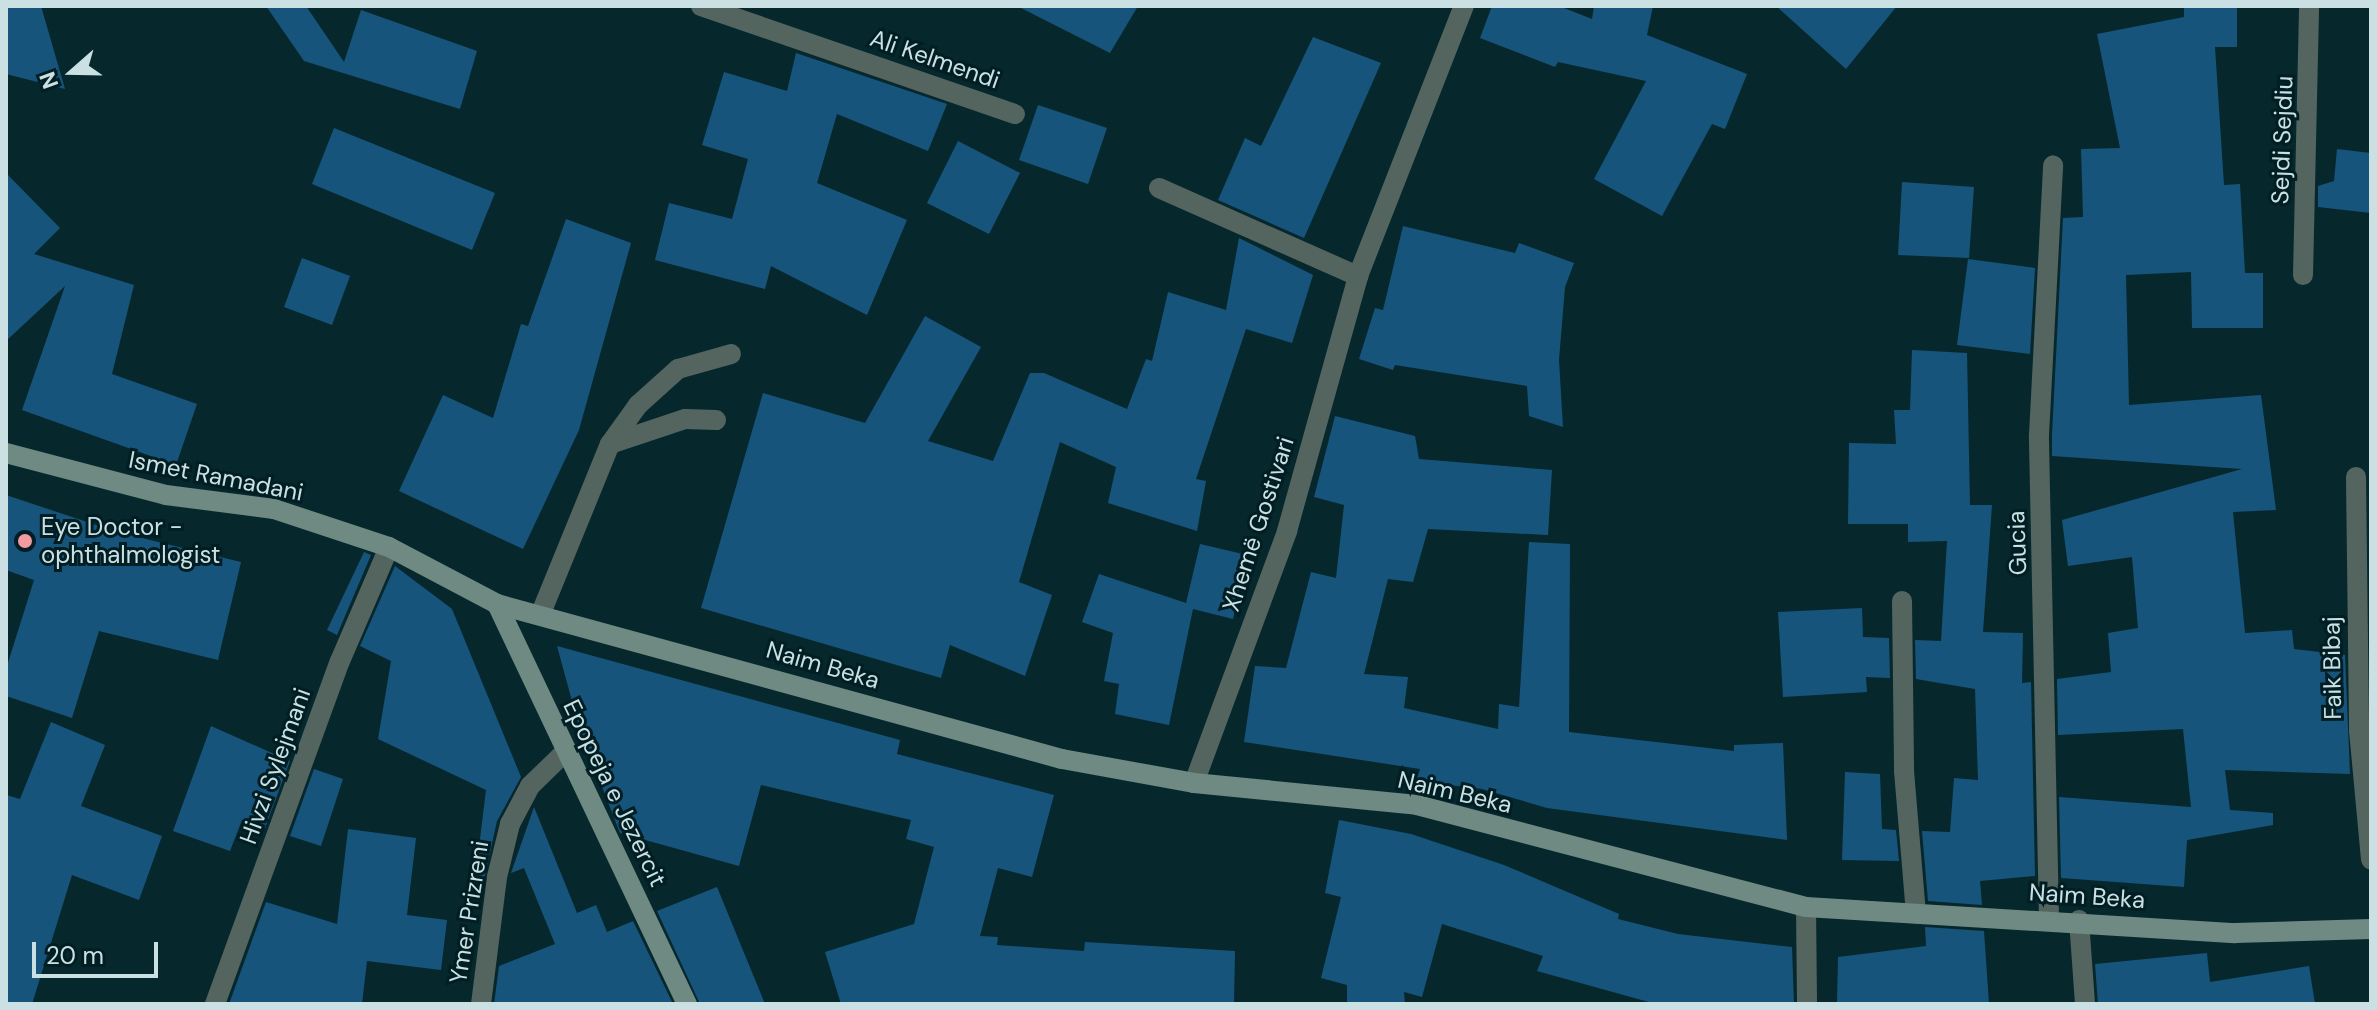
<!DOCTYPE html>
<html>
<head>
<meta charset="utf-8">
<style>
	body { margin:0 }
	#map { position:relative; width:2377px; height:1010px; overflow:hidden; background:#06282d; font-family:"DM Sans",sans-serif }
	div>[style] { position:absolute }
	.building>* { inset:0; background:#17547c }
	.street>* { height:20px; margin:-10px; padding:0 10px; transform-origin:10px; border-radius:10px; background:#546560 }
	.secondary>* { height:20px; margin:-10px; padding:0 10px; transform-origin:10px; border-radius:10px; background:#6f8a82 }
	.dots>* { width:22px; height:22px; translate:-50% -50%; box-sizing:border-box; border:4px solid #001e23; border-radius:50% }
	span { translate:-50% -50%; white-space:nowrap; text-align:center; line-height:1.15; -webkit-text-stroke:6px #001e23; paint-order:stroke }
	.street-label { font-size:24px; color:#cae0e3 }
	.poi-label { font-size:24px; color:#cae0e3 }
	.left { translate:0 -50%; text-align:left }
	.frame { position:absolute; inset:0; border:8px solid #cae0e3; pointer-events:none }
	.north { position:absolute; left:32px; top:32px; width:80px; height:80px; -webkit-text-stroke:6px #001e23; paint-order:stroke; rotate:250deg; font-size:22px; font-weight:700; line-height:32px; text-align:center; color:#cae0e3 }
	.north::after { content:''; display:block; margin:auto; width:28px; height:36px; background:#cae0e3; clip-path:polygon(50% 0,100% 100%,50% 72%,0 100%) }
	.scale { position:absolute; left:32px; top:942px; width:126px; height:36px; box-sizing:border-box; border:4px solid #cae0e3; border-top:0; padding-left:10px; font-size:24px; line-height:28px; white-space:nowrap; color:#cae0e3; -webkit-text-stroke:6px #001e23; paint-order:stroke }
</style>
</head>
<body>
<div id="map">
	<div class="building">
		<div style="clip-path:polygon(6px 6px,41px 6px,65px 89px,6px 74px)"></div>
		<div style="clip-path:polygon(266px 6px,306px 6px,344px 62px,361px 10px,477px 51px,460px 109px,304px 61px)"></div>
		<div style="clip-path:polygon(1017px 6px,1138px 6px,1110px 53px)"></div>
		<div style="clip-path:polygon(1492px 6px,1559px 6px,1592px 19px,1594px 6px,1653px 6px,1647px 35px,1747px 74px,1725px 129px,1712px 124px,1662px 216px,1594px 179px,1646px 81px,1558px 62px,1555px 67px,1480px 38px)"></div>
		<div style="clip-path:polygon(1776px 6px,1897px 6px,1846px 69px)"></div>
		<div style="clip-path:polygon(2184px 6px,2237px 6px,2237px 47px,2215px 47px,2224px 185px,2240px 184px,2245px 273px,2263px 273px,2263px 328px,2192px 328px,2191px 272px,2126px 275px,2129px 405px,2261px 395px,2276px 510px,2233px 512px,2245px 633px,2292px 630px,2294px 649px,2345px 655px,2350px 774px,2225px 770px,2230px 810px,2273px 813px,2273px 825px,2187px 840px,2184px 887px,2061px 878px,2059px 797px,2191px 807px,2183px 729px,2058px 735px,2057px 679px,2111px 672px,2108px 633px,2138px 628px,2132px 557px,2068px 566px,2062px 520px,2242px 469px,2052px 456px,2052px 435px,2063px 218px,2083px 217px,2081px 149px,2120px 148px,2097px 34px,2184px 17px)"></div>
		<div style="clip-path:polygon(1313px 37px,1381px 63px,1304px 238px,1218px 200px,1245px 138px,1261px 146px)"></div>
		<div style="clip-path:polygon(796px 53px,947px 104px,928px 151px,837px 114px,817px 183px,907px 220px,867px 315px,771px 266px,765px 289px,655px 260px,669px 203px,732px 219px,748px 159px,702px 145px,724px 72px,787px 91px)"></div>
		<div style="clip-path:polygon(1038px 105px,1107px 128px,1088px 184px,1019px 160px)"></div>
		<div style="clip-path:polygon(334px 128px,495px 193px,472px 250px,312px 184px)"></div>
		<div style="clip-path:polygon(958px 141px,1020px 173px,989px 234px,927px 203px)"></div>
		<div style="clip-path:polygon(2337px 149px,2371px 153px,2371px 213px,2318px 207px,2318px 186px,2334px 181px)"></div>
		<div style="clip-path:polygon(6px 173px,60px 228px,34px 254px,134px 285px,112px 374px,197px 404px,176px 465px,22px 410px,65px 286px,6px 341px)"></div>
		<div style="clip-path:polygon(1902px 182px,1974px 187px,1969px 258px,1898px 255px)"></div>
		<div style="clip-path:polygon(566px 219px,631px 243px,579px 430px,523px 549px,399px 491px,443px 395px,493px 418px,521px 324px,528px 326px)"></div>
		<div style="clip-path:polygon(1403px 226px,1515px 253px,1519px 243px,1574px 263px,1565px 287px,1559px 360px,1563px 427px,1529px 416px,1527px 386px,1395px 365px,1393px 370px,1359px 359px,1375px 308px,1383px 310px)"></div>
		<div style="clip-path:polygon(1239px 238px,1313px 275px,1292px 343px,1246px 329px,1196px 479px,1206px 481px,1197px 531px,1108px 503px,1116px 467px,1060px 442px,1019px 582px,1052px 595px,1025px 676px,950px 645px,941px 678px,701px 608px,763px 393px,865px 423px,925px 316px,981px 347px,928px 441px,993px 461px,1030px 373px,1044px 373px,1127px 409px,1146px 359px,1152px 361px,1168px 292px,1226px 310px)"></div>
		<div style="clip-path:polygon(302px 258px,350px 276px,332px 325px,284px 307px)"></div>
		<div style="clip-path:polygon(1968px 259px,2035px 268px,2030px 354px,1957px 345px)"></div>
		<div style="clip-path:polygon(1912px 350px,1967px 353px,1970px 505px,1992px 505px,1983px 632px,2023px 633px,2022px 683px,2031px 682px,2035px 876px,1980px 881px,1982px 905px,1928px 901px,1922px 831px,1950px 832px,1954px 778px,1978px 780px,1975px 689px,1916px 679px,1915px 640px,1941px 641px,1947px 541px,1908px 542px,1908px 524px,1848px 524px,1849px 443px,1896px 444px,1894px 410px,1910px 410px)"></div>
		<div style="clip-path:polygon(1335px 416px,1415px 436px,1419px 459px,1552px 470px,1548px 535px,1428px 529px,1413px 582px,1388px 579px,1364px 674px,1408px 677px,1404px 708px,1498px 729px,1499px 704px,1519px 707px,1529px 542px,1570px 544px,1569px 732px,1734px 751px,1734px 745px,1783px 743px,1787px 840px,1547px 808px,1482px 789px,1416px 781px,1420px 769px,1244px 742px,1255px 666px,1286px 668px,1311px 572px,1336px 578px,1344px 505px,1314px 497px)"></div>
		<div style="clip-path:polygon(6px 495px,117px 532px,241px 562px,218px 660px,99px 631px,72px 718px,6px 696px,6px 669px,34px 580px,6px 570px)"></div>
		<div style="clip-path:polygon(1200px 544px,1247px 555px,1233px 619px,1193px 609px,1169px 725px,1115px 714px,1119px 684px,1104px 681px,1113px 633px,1082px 622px,1099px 574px,1186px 603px)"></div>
		<div style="clip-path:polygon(364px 552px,371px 555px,337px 635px,327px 630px)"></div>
		<div style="clip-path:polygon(395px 566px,452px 609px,521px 777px,497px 821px,483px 884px,474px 888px,486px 790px,378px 739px,391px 661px,360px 646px)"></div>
		<div style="clip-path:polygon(1862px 608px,1863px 637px,1889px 638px,1890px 678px,1866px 677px,1867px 692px,1783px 697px,1778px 612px)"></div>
		<div style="clip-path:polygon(557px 646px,900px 740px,897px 754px,1054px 795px,1032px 877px,998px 868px,980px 936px,998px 937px,997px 945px,1084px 951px,1085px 942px,1235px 951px,1234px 1004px,841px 1004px,825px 952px,914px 924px,934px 847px,906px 839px,911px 820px,761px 785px,739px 866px,620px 833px,580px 730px)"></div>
		<div style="clip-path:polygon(51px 722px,105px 745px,81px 806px,162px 836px,139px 900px,72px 875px,32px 1004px,6px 1004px,6px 795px,20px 799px)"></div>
		<div style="clip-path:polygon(211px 726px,290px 761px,265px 828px,242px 820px,230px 851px,173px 831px)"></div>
		<div style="clip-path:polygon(314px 769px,343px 779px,321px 846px,290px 836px)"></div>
		<div style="clip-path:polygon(1845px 772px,1880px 774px,1882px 829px,1896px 830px,1899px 861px,1842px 860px)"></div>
		<div style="clip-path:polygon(534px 807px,577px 913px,596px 905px,607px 932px,633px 921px,673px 1004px,494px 1004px,499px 966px,555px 944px,524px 868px,511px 873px)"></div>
		<div style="clip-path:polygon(1339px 820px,1411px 834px,1504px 865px,1619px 914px,1618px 919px,1678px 934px,1792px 947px,1794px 1004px,1656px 1004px,1537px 971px,1543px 956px,1442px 924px,1422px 997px,1404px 992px,1405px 1004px,1347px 1004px,1347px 985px,1321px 978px,1341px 897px,1325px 893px)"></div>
		<div style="clip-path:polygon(348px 829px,416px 838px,407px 915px,447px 920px,441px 970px,367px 961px,362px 1004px,229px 1004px,266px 902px,337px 924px)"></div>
		<div style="clip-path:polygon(717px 887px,765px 1004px,700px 1004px,657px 911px)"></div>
		<div style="clip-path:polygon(1925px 927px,1984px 931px,1989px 1004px,1837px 1004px,1838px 957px,1926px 946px)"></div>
		<div style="clip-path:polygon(2207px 953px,2210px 982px,2309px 966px,2315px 1004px,2098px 1004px,2095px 964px)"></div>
	</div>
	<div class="street">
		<div style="left:701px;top:6px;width:332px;rotate:19deg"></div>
		<div style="left:1159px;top:188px;width:218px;rotate:23.9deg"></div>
		<div style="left:2303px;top:275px;width:269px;rotate:-88.7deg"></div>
		<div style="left:610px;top:444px;width:48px;rotate:-54.3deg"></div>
		<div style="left:638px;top:405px;width:54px;rotate:-42deg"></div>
		<div style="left:678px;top:369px;width:55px;rotate:-15.8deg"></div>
		<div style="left:2356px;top:477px;width:253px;rotate:89.3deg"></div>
		<div style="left:2359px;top:730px;width:130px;rotate:84.7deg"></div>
		<div style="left:1902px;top:601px;width:170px;rotate:89.3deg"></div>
		<div style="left:1904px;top:771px;width:143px;rotate:85.2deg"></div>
		<div style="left:541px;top:613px;width:183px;rotate:-67.8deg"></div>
		<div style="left:610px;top:444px;width:79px;rotate:-18.4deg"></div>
		<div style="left:685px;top:419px;width:31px;rotate:2deg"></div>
		<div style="left:1194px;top:783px;width:269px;rotate:-69.7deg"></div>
		<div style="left:1287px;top:531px;width:265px;rotate:-74.4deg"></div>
		<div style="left:1358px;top:276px;width:290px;rotate:-68.6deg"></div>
		<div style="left:1806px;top:907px;width:97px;rotate:89.4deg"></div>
		<div style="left:2049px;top:919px;width:484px;rotate:-91.2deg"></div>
		<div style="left:2039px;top:435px;width:270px;rotate:-87deg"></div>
		<div style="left:2079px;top:920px;width:84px;rotate:85.9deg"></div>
		<div style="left:215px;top:1004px;width:365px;rotate:-70deg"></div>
		<div style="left:340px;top:661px;width:124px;rotate:-66.7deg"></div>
		<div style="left:481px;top:1004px;width:128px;rotate:-82.8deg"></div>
		<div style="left:497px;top:877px;width:55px;rotate:-76.2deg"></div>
		<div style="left:510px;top:824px;width:43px;rotate:-62.2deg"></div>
		<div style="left:530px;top:786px;width:49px;rotate:-44.2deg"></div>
	</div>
	<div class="secondary">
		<div style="left:6px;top:453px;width:165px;rotate:14.7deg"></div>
		<div style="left:166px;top:495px;width:109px;rotate:7.4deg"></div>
		<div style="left:274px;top:509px;width:121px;rotate:18.3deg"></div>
		<div style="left:389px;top:547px;width:122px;rotate:27.8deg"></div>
		<div style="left:497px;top:604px;width:586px;rotate:15.34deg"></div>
		<div style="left:1062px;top:759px;width:134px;rotate:10.3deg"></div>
		<div style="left:1194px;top:783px;width:224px;rotate:5.6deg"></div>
		<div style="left:1417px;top:805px;width:402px;rotate:14.7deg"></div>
		<div style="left:1806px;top:907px;width:430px;rotate:3.5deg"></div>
		<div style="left:2235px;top:933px;width:136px;rotate:-1.7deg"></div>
		<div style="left:497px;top:604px;width:443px;rotate:64.6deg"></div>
	</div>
	<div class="dots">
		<div style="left:25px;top:541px;background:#f49aa1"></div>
	</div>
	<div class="street-label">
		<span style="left:935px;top:59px;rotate:19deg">Ali Kelmendi</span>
		<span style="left:2282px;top:140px;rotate:-88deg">Sejdi Sejdiu</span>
		<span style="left:216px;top:476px;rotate:11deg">Ismet Ramadani</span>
		<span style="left:1258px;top:524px;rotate:-72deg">Xhemë Gostivari</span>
		<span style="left:2017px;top:543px;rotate:-92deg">Gucia</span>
		<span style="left:823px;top:665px;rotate:16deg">Naim Beka</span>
		<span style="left:2332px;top:668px;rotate:-91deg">Faik Bibaj</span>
		<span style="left:275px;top:766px;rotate:-70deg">Hivzi Sylejmani</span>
		<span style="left:1455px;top:792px;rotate:13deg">Naim Beka</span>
		<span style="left:615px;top:793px;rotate:64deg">Epopeja e Jezercit</span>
		<span style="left:2087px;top:896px;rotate:4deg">Naim Beka</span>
		<span style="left:469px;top:912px;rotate:-81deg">Ymer Prizreni</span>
	</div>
	<div class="poi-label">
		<span class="left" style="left:41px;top:541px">Eye Doctor -<br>ophthalmologist</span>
	</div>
	<div class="frame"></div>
	<div class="north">N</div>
	<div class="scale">20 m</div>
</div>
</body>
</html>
